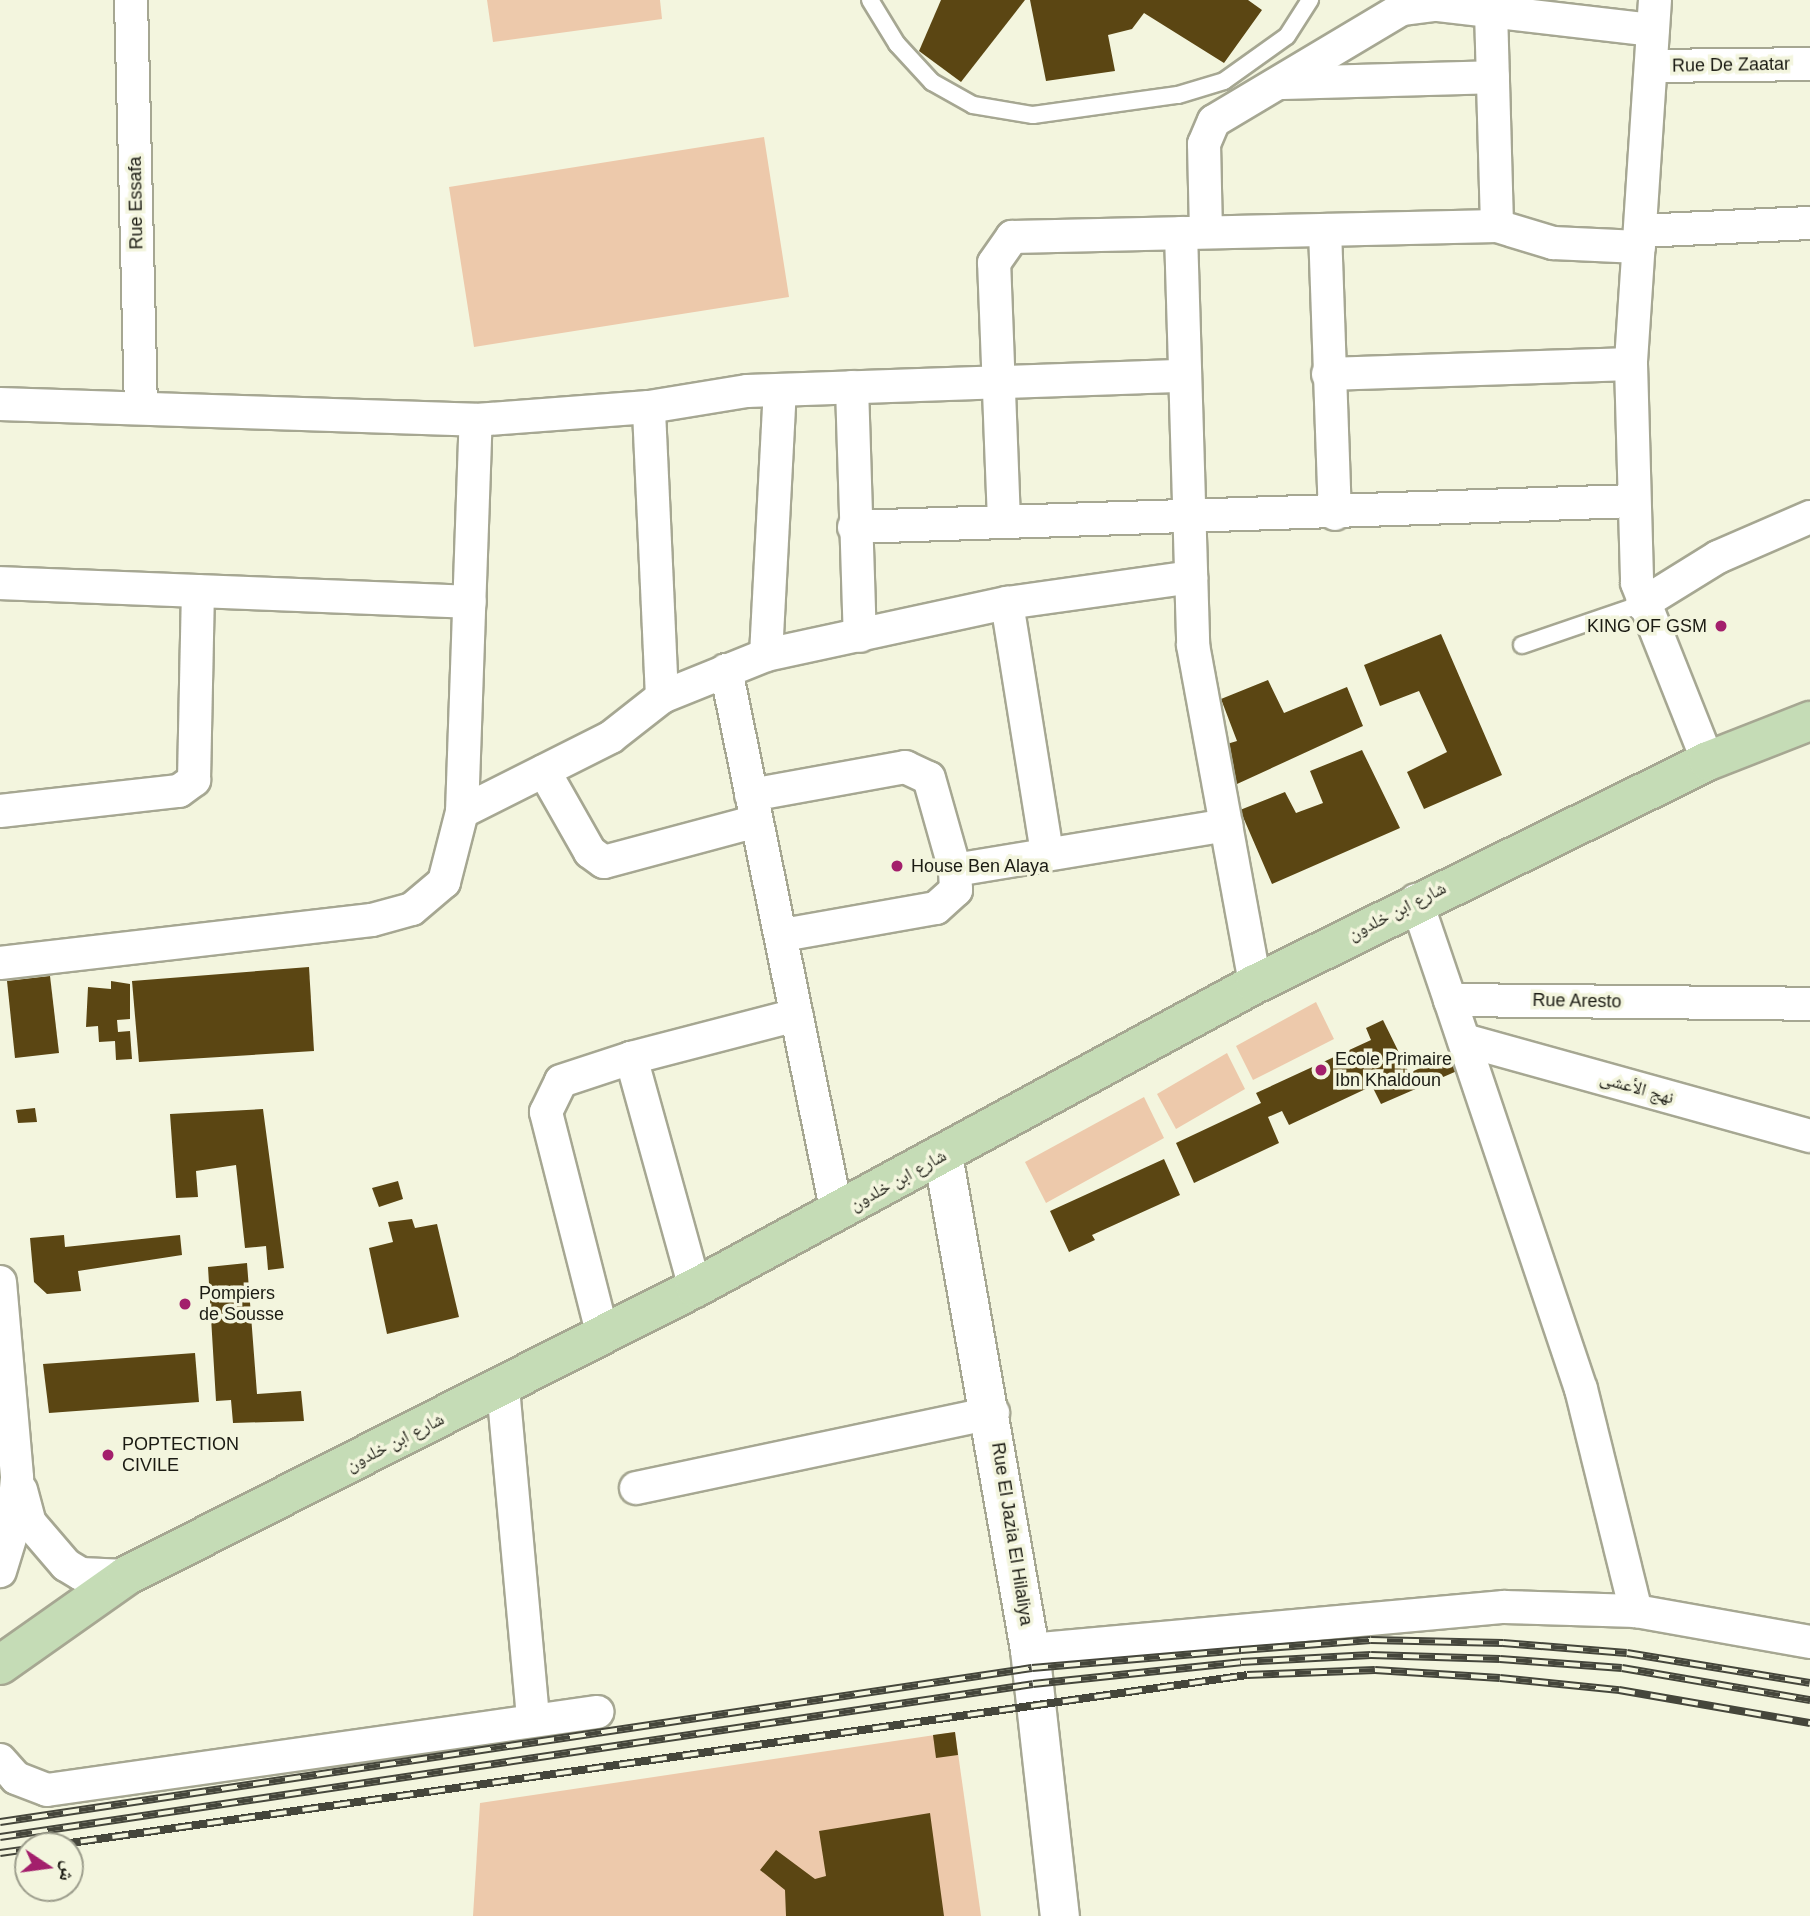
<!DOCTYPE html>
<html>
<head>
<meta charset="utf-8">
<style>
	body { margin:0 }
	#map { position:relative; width:1810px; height:1916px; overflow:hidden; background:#f3f5de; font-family:Arial,"Noto Naskh Arabic",sans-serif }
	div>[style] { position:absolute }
	.green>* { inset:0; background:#edc9ab }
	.building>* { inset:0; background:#5b4613 }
	.roads { filter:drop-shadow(2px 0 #a6a792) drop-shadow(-2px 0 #a6a792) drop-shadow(0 2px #a6a792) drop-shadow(0 -2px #a6a792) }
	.service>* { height:16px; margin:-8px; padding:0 8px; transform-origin:8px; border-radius:8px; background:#fff }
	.minor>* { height:32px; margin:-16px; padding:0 16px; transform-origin:16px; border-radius:16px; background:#fff }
	.tertiary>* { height:38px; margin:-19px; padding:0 19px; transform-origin:19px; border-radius:19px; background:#fff }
	.primary>* { height:38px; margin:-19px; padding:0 19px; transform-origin:19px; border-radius:19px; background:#c5dcb6 }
	.rail>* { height:8px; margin-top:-4px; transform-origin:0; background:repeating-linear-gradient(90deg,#f3f5de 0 16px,#45463b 0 32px); box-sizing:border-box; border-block:2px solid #45463b }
	.dots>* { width:19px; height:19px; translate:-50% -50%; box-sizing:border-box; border:4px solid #f3f5de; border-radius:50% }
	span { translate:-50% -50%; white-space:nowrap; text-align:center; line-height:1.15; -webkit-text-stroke:7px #f3f5de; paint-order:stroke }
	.street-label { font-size:18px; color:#1b1b13 }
	.poi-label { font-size:18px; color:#1b1b13 }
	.right { translate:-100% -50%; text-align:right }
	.left { translate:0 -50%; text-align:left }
	.north { position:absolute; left:14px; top:1832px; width:70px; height:70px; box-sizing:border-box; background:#f3f5de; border:2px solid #9d9e8d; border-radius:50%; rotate:103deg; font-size:19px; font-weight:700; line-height:28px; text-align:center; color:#1b1b13 }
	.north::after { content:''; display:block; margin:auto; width:24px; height:32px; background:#a31f6c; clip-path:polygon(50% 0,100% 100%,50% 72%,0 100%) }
</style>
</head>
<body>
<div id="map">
	<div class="green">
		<div style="clip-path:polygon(487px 0,660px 0,662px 19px,493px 42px)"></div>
		<div style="clip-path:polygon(764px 137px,789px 297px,474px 347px,449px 187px)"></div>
		<div style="clip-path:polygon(1316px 1002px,1334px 1039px,1253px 1080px,1236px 1046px)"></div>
		<div style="clip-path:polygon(1227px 1053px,1245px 1089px,1176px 1129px,1157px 1094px)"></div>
		<div style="clip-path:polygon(1144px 1097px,1164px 1138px,1046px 1203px,1025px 1162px)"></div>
		<div style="clip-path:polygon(955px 1732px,981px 1916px,473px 1916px,480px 1803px)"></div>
	</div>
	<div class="building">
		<div style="clip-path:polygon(941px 0,1025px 0,961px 82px,919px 51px)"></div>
		<div style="clip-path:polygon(1030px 0,1248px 0,1262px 10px,1224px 63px,1144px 13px,1132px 29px,1108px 35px,1115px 71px,1046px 81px)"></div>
		<div style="clip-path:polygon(1441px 634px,1502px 775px,1424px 809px,1407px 772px,1447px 752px,1419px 691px,1380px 706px,1364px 665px)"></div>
		<div style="clip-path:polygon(1268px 680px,1284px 713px,1347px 687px,1363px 726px,1237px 784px,1220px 746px,1237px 741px,1221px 699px)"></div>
		<div style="clip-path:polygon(1362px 750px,1400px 828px,1272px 884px,1240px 810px,1285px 792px,1296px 813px,1323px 803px,1310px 771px)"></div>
		<div style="clip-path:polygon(309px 967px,314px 1051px,139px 1062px,132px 981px)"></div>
		<div style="clip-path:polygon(50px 976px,59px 1053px,15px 1058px,7px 981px)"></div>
		<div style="clip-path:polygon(111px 981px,130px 984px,130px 1019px,117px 1020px,118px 1032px,130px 1031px,132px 1059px,116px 1060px,115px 1041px,99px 1042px,98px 1026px,86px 1027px,88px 987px,111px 989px)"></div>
		<div style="clip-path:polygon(1383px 1020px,1409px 1073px,1452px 1054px,1457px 1071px,1381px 1104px,1372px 1086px,1289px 1125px,1282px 1111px,1268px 1117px,1279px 1143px,1194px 1183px,1176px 1143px,1261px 1103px,1256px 1093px,1371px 1040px,1366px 1028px)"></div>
		<div style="clip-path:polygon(35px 1108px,37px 1122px,18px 1123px,16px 1110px)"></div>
		<div style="clip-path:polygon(263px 1109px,284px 1268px,268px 1270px,266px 1246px,245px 1248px,236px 1165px,196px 1171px,198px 1197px,176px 1198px,170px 1114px)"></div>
		<div style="clip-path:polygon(1164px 1159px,1180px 1195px,1092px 1235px,1095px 1240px,1069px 1252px,1050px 1211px)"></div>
		<div style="clip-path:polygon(398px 1181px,403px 1199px,379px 1207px,372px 1188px)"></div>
		<div style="clip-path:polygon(412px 1219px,415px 1228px,437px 1224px,459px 1317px,387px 1334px,369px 1248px,393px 1242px,388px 1222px)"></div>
		<div style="clip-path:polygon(64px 1235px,65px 1247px,180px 1235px,182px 1255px,78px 1271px,81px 1291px,47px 1294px,34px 1282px,30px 1238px)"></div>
		<div style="clip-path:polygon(247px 1263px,257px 1394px,301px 1391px,304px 1421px,233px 1423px,231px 1400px,216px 1401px,208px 1267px)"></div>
		<div style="clip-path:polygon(195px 1353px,199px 1402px,49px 1413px,43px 1364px)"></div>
		<div style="clip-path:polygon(955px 1732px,958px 1755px,936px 1758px,933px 1735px)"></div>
		<div style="clip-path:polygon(930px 1813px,944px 1916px,786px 1916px,785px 1890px,760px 1870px,776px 1850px,815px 1879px,826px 1876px,819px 1831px)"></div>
	</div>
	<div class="roads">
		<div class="service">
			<div style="left:870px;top:0;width:52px;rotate:58.5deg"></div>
			<div style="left:897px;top:44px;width:52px;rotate:47.4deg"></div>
			<div style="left:932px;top:82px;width:47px;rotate:29.3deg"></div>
			<div style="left:973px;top:105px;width:61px;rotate:9.5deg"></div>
			<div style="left:1033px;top:115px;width:146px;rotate:-7.9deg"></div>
			<div style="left:1178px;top:95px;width:48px;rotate:-16.9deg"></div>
			<div style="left:1224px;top:81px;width:77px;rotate:-35.5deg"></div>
			<div style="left:1287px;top:36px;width:43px;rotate:-57.4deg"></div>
			<div style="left:1522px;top:645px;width:127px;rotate:-18.9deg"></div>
		</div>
		<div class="minor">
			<div style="left:131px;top:0;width:406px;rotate:88.6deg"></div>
			<div style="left:1655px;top:0;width:365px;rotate:93.8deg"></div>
			<div style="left:1631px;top:364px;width:219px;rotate:88.4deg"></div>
			<div style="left:1637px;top:583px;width:192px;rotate:68.3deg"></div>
			<div style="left:1491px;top:10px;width:216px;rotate:88.4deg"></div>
			<div style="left:1652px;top:66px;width:158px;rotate:-0.7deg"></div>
			<div style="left:1281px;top:83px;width:212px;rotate:-1.6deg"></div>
			<div style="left:1325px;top:230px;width:284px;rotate:88deg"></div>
			<div style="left:1640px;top:231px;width:170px;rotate:-2.7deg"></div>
			<div style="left:1206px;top:232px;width:88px;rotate:-91.3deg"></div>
			<div style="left:1204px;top:144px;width:25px;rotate:-67deg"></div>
			<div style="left:1214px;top:121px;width:219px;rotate:-30.8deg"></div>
			<div style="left:1402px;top:9px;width:35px;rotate:-7deg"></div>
			<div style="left:1437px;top:5px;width:217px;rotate:6.6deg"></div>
			<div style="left:1181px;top:233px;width:412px;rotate:88.3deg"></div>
			<div style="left:1193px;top:645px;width:345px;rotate:79.6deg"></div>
			<div style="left:1328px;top:374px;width:303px;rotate:-1.9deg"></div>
			<div style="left:852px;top:387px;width:249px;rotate:88.2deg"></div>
			<div style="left:0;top:404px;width:476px;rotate:1.9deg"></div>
			<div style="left:476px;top:420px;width:173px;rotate:-4.3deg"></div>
			<div style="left:1004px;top:521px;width:258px;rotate:-92.2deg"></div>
			<div style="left:994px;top:263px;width:32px;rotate:-55deg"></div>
			<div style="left:1012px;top:237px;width:485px;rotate:-1.3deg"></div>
			<div style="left:1497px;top:226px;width:59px;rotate:16.9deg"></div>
			<div style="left:1553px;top:243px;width:86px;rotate:2.7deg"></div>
			<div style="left:854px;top:527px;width:779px;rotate:-1.91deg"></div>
			<div style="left:0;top:583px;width:470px;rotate:2.3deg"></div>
			<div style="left:1007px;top:603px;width:252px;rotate:80.9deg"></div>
			<div style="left:1642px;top:604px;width:89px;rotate:-31.7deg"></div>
			<div style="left:1718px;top:557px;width:100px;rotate:-23.5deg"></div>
			<div style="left:766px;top:655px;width:265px;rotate:-87deg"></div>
			<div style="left:726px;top:670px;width:554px;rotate:78.45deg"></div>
			<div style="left:662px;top:697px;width:290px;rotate:-92.6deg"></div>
			<div style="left:649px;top:407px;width:99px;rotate:-9.3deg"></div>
			<div style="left:747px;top:391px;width:438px;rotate:-2deg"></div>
			<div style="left:544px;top:771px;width:93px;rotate:60.4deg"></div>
			<div style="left:590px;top:852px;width:17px;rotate:36deg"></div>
			<div style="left:604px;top:862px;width:158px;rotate:-15deg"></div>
			<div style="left:751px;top:795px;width:157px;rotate:-10.3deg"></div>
			<div style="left:905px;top:767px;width:26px;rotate:25deg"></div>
			<div style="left:929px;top:778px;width:96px;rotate:74.2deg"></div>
			<div style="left:0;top:811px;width:180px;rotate:-6.4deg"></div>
			<div style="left:179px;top:791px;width:19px;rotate:-36deg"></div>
			<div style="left:194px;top:780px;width:189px;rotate:-88.8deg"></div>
			<div style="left:462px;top:812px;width:167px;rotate:-26.7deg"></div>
			<div style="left:611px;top:737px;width:65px;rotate:-38.1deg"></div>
			<div style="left:662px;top:697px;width:112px;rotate:-22deg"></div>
			<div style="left:766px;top:655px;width:247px;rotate:-12.2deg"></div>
			<div style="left:1007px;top:603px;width:186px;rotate:-8deg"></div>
			<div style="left:1416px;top:900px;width:106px;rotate:71.2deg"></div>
			<div style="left:1450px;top:1000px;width:360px;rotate:0.6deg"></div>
			<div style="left:783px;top:935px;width:155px;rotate:-10deg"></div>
			<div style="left:936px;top:908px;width:27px;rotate:-42deg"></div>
			<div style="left:956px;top:890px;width:20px;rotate:-93deg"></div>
			<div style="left:955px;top:870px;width:275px;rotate:-9.4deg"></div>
			<div style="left:0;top:963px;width:374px;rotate:-6.6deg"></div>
			<div style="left:372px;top:920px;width:41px;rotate:-15.4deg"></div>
			<div style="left:412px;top:909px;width:42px;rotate:-40.2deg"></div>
			<div style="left:444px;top:882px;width:72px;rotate:-75.6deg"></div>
			<div style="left:462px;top:812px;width:392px;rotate:-88deg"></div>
			<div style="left:1450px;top:1000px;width:410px;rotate:71.4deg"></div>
			<div style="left:1581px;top:1389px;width:229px;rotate:76.1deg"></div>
			<div style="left:1636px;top:1611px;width:177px;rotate:10.1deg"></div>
			<div style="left:1464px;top:1040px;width:359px;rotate:15.5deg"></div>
			<div style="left:0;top:1282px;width:197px;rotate:85deg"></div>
			<div style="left:17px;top:1478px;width:54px;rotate:95.3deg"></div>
			<div style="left:12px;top:1532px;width:41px;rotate:107.1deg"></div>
			<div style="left:695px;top:1288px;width:239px;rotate:-105.5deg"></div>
			<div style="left:631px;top:1058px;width:171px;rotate:-14.6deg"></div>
			<div style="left:603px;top:1336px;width:231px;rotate:-104.3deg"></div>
			<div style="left:546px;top:1112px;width:34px;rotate:-64deg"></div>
			<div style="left:561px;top:1081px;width:74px;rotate:-18.2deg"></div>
			<div style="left:503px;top:1388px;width:332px;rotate:84.8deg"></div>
			<div style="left:636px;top:1488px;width:365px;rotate:-11.9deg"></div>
			<div style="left:21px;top:1490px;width:34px;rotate:75deg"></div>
			<div style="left:30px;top:1523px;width:55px;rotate:49.4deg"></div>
			<div style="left:66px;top:1565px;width:17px;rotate:31deg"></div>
			<div style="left:81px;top:1574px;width:45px;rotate:2.5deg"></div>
			<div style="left:1030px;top:1650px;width:476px;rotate:-5.2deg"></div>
			<div style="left:1504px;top:1607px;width:132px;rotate:1.7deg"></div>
			<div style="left:0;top:1760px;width:24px;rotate:48deg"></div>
			<div style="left:16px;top:1778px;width:33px;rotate:21deg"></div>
			<div style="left:47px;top:1790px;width:556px;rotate:-8.07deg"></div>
		</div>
		<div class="tertiary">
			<div style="left:943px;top:1155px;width:503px;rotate:80.03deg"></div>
			<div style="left:1030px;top:1650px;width:268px;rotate:83.6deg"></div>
		</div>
		<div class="primary">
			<div style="left:0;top:1665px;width:154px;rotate:-35.2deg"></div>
			<div style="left:126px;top:1576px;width:638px;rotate:-26.85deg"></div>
			<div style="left:695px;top:1288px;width:637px;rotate:-28.5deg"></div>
			<div style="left:1255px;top:984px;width:505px;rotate:-26.21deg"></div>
			<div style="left:1708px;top:761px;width:110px;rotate:-21.4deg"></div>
		</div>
	</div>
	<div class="rail">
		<div style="left:0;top:1822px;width:1043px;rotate:-8.49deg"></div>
		<div style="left:1032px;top:1668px;width:210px;rotate:-4.9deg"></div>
		<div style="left:1241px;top:1650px;width:130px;rotate:-4.4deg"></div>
		<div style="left:1371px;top:1640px;width:132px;rotate:1.3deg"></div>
		<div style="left:1503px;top:1643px;width:124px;rotate:4.6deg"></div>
		<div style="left:1627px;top:1653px;width:185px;rotate:9.3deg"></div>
		<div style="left:0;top:1837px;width:1044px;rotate:-8.42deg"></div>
		<div style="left:1033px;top:1684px;width:209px;rotate:-6deg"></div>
		<div style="left:1241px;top:1662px;width:130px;rotate:-3.1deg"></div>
		<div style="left:1371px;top:1655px;width:129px;rotate:1.8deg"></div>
		<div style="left:1500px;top:1659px;width:122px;rotate:4.2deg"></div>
		<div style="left:1622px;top:1668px;width:191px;rotate:9.7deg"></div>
		<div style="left:49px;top:1846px;width:1210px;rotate:-8.12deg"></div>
		<div style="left:1247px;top:1675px;width:128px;rotate:-2.2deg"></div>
		<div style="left:1375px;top:1670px;width:125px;rotate:3.7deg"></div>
		<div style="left:1500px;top:1678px;width:120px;rotate:5.8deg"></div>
		<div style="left:1619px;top:1690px;width:194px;rotate:9.8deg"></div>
		<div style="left:0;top:1853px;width:28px;rotate:-8deg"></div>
	</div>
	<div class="dots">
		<div style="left:1721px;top:626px;background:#a31f6c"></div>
		<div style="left:897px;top:866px;background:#a31f6c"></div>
		<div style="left:1321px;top:1070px;background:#a31f6c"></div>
		<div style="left:185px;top:1304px;background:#a31f6c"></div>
		<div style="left:108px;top:1455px;background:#a31f6c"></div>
	</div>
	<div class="street-label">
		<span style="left:1731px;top:65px;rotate:-1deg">Rue De Zaatar</span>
		<span style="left:136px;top:203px;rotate:-91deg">Rue Essafa</span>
		<span style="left:1397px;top:911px;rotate:-27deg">شارع ابن خلدون</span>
		<span style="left:1577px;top:1001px;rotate:1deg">Rue Aresto</span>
		<span style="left:1637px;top:1088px;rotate:16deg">نهج الأعشى</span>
		<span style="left:898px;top:1180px;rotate:-29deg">شارع ابن خلدون</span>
		<span style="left:395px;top:1442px;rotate:-27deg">شارع ابن خلدون</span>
		<span style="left:1012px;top:1534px;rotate:81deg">Rue El Jazia El Hilaliya</span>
	</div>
	<div class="poi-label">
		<span class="right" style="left:1707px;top:626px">KING OF GSM</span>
		<span class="left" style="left:911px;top:866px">House Ben Alaya</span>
		<span class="left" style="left:1335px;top:1070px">Ecole Primaire<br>Ibn Khaldoun</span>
		<span class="left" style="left:199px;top:1304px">Pompiers<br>de Sousse</span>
		<span class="left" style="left:122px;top:1455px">POPTECTION<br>CIVILE</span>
	</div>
	<div class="north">ش</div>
</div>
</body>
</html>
